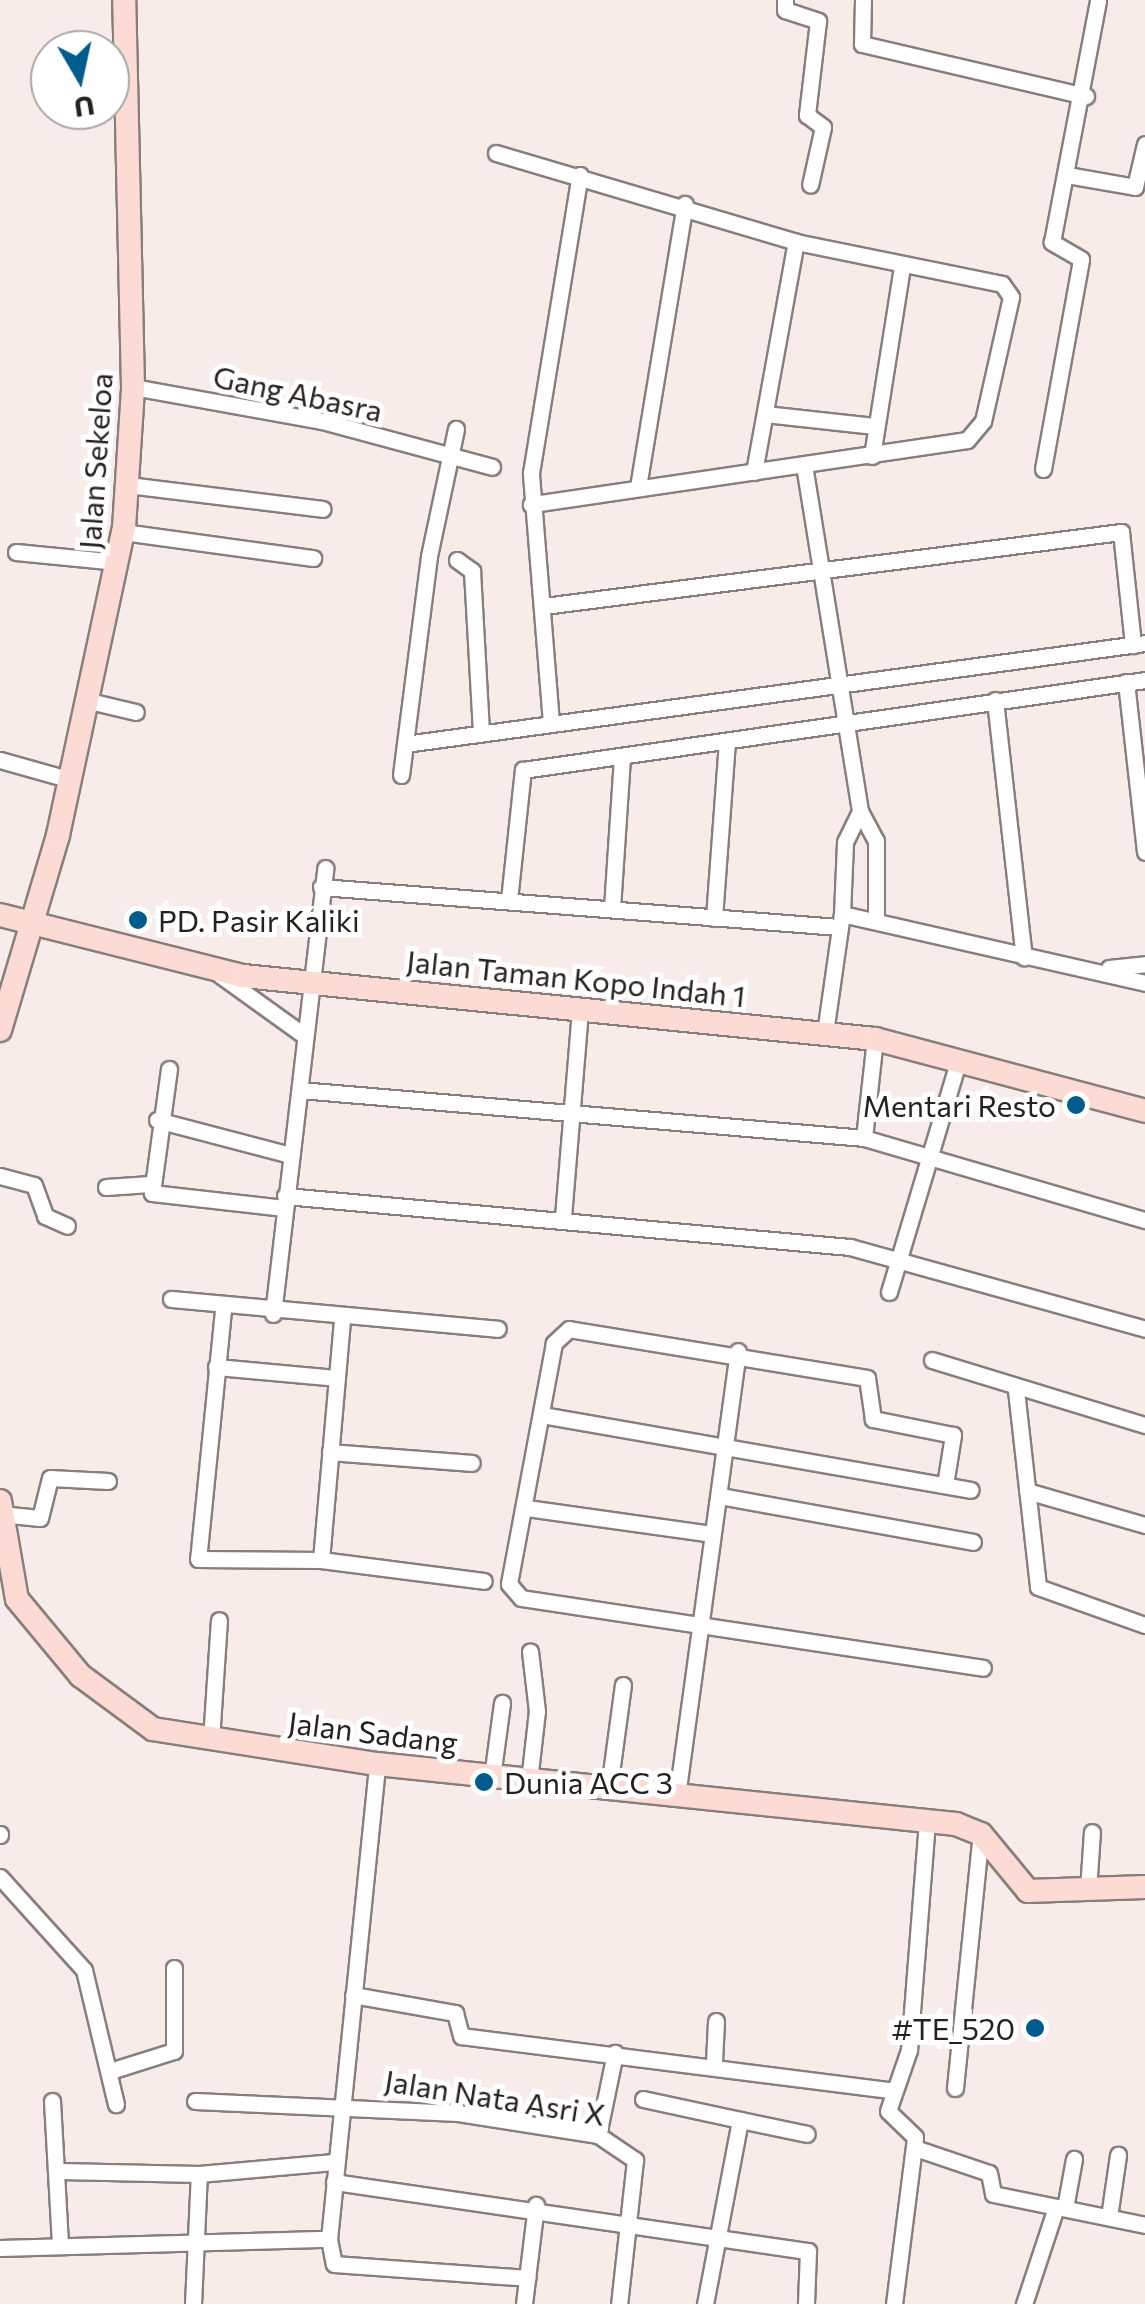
<!DOCTYPE html>
<html>
<head>
<meta charset="utf-8">
<style>
	body { margin:0 }
	#map { position:relative; width:1145px; height:2304px; overflow:hidden; background:#f7ecea; font-family:Commissioner,sans-serif }
	div>[style] { position:absolute }
	.roads { filter:drop-shadow(2px 0 #887e7c) drop-shadow(-2px 0 #887e7c) drop-shadow(0 2px #887e7c) drop-shadow(0 -2px #887e7c) }
	.street>* { height:15px; margin:-7.5px; padding:0 7.5px; transform-origin:7.5px; border-radius:7.5px; background:#fff }
	.secondary>* { height:22px; margin:-11px; padding:0 11px; transform-origin:11px; border-radius:11px; background:#fddbd5 }
	.dots>* { width:28px; height:28px; translate:-50% -50%; box-sizing:border-box; border:5px solid #fff; border-radius:50% }
	span { translate:-50% -50%; white-space:nowrap; text-align:center; line-height:1.15; -webkit-text-stroke:10px #fff; paint-order:stroke }
	.street-label { font-size:30px; color:#252120 }
	.poi-label { font-size:30px; color:#252120 }
	.left { translate:0 -50%; text-align:left }
	.right { translate:-100% -50%; text-align:right }
	.north { position:absolute; left:30px; top:30px; width:100px; height:100px; box-sizing:border-box; background:#fff; border:2px solid #a8a6a6; border-radius:50%; rotate:171deg; font-size:28px; font-weight:700; line-height:40px; text-align:center; color:#252120 }
	.north::after { content:''; display:block; margin:auto; width:35px; height:45px; background:#005c8c; clip-path:polygon(50% 0,100% 100%,50% 72%,0 100%) }
</style>
</head>
<body>
<div id="map">
	<div class="roads">
		<div class="street">
			<div style="left:785px;top:0;width:10px;rotate:90deg"></div>
			<div style="left:785px;top:10px;width:35px;rotate:18deg"></div>
			<div style="left:818px;top:21px;width:95px;rotate:96.7deg"></div>
			<div style="left:807px;top:115px;width:20px;rotate:37deg"></div>
			<div style="left:823px;top:127px;width:59px;rotate:102.6deg"></div>
			<div style="left:863px;top:0;width:44px;rotate:91.3deg"></div>
			<div style="left:862px;top:44px;width:230px;rotate:13.1deg"></div>
			<div style="left:496px;top:153px;width:313px;rotate:16.5deg"></div>
			<div style="left:796px;top:242px;width:210px;rotate:11.5deg"></div>
			<div style="left:1002px;top:284px;width:16px;rotate:55deg"></div>
			<div style="left:1011px;top:297px;width:127px;rotate:102.7deg"></div>
			<div style="left:983px;top:421px;width:25px;rotate:130deg"></div>
			<div style="left:967px;top:440px;width:441px;rotate:171.6deg"></div>
			<div style="left:1067px;top:175px;width:69px;rotate:10deg"></div>
			<div style="left:1135px;top:187px;width:44px;rotate:-76.9deg"></div>
			<div style="left:133px;top:387px;width:192px;rotate:10.2deg"></div>
			<div style="left:322px;top:421px;width:176px;rotate:15.1deg"></div>
			<div style="left:765px;top:414px;width:110px;rotate:6.3deg"></div>
			<div style="left:872px;top:456px;width:192px;rotate:-81deg"></div>
			<div style="left:804px;top:465px;width:351px;rotate:80.8deg"></div>
			<div style="left:860px;top:811px;width:34px;rotate:62deg"></div>
			<div style="left:876px;top:841px;width:76px;rotate:90deg"></div>
			<div style="left:1043px;top:469px;width:213px;rotate:-79.7deg"></div>
			<div style="left:1081px;top:259px;width:34px;rotate:-150deg"></div>
			<div style="left:1052px;top:242px;width:246px;rotate:-79.2deg"></div>
			<div style="left:754px;top:472px;width:234px;rotate:-79.7deg"></div>
			<div style="left:128px;top:485px;width:196px;rotate:7deg"></div>
			<div style="left:638px;top:487px;width:287px;rotate:-80.6deg"></div>
			<div style="left:123px;top:532px;width:192px;rotate:7.8deg"></div>
			<div style="left:16px;top:552px;width:102px;rotate:5.6deg"></div>
			<div style="left:457px;top:560px;width:19px;rotate:36deg"></div>
			<div style="left:472px;top:571px;width:163px;rotate:86.8deg"></div>
			<div style="left:544px;top:606px;width:582px;rotate:-7.31deg"></div>
			<div style="left:1121px;top:532px;width:114px;rotate:83.9deg"></div>
			<div style="left:1126px;top:682px;width:171px;rotate:83.6deg"></div>
			<div style="left:995px;top:700px;width:259px;rotate:83.6deg"></div>
			<div style="left:89px;top:701px;width:48px;rotate:13.2deg"></div>
			<div style="left:551px;top:723px;width:251px;rotate:-94.6deg"></div>
			<div style="left:531px;top:473px;width:302px;rotate:-80.7deg"></div>
			<div style="left:405px;top:744px;width:747px;rotate:-7.77deg"></div>
			<div style="left:0;top:760px;width:74px;rotate:15.7deg"></div>
			<div style="left:401px;top:775px;width:221px;rotate:-82.7deg"></div>
			<div style="left:429px;top:556px;width:130px;rotate:-78deg"></div>
			<div style="left:321px;top:887px;width:520px;rotate:4.42deg"></div>
			<div style="left:509px;top:900px;width:131px;rotate:-83.9deg"></div>
			<div style="left:523px;top:770px;width:628px;rotate:-8.23deg"></div>
			<div style="left:612px;top:908px;width:149px;rotate:-86.2deg"></div>
			<div style="left:842px;top:914px;width:72px;rotate:-87.6deg"></div>
			<div style="left:845px;top:842px;width:34px;rotate:-64deg"></div>
			<div style="left:714px;top:918px;width:176px;rotate:-85.8deg"></div>
			<div style="left:1109px;top:968px;width:36px;rotate:-6deg"></div>
			<div style="left:220px;top:975px;width:101px;rotate:35.7deg"></div>
			<div style="left:825px;top:1033px;width:120px;rotate:-81.9deg"></div>
			<div style="left:842px;top:914px;width:311px;rotate:12.8deg"></div>
			<div style="left:169px;top:1069px;width:125px;rotate:97.8deg"></div>
			<div style="left:152px;top:1193px;width:133px;rotate:6.5deg"></div>
			<div style="left:300px;top:1090px;width:566px;rotate:4.86deg"></div>
			<div style="left:864px;top:1138px;width:293px;rotate:16.3deg"></div>
			<div style="left:157px;top:1120px;width:134px;rotate:14.7deg"></div>
			<div style="left:864px;top:1138px;width:100px;rotate:-83.7deg"></div>
			<div style="left:0;top:1176px;width:35px;rotate:15deg"></div>
			<div style="left:34px;top:1185px;width:33px;rotate:70deg"></div>
			<div style="left:45px;top:1216px;width:24px;rotate:24deg"></div>
			<div style="left:106px;top:1187px;width:44px;rotate:-3.9deg"></div>
			<div style="left:285px;top:1196px;width:567px;rotate:5.16deg"></div>
			<div style="left:850px;top:1247px;width:306px;rotate:15.5deg"></div>
			<div style="left:563px;top:1217px;width:206px;rotate:-85.3deg"></div>
			<div style="left:889px;top:1292px;width:243px;rotate:-73.3deg"></div>
			<div style="left:171px;top:1299px;width:328px;rotate:5.2deg"></div>
			<div style="left:223px;top:1310px;width:250px;rotate:95.7deg"></div>
			<div style="left:198px;top:1559px;width:123px;rotate:0.5deg"></div>
			<div style="left:321px;top:1560px;width:164px;rotate:7.3deg"></div>
			<div style="left:273px;top:1314px;width:449px;rotate:-83.3deg"></div>
			<div style="left:932px;top:1360px;width:223px;rotate:17deg"></div>
			<div style="left:216px;top:1367px;width:121px;rotate:5.2deg"></div>
			<div style="left:1016px;top:1390px;width:198px;rotate:83.6deg"></div>
			<div style="left:1038px;top:1587px;width:114px;rotate:19.6deg"></div>
			<div style="left:542px;top:1415px;width:435px;rotate:9.9deg"></div>
			<div style="left:330px;top:1452px;width:142px;rotate:4.4deg"></div>
			<div style="left:945px;top:1485px;width:51px;rotate:-80.9deg"></div>
			<div style="left:953px;top:1435px;width:82px;rotate:-168.7deg"></div>
			<div style="left:873px;top:1419px;width:41px;rotate:-98.3deg"></div>
			<div style="left:867px;top:1378px;width:302px;rotate:-170.7deg"></div>
			<div style="left:569px;top:1329px;width:21px;rotate:137deg"></div>
			<div style="left:554px;top:1343px;width:245px;rotate:100.6deg"></div>
			<div style="left:509px;top:1584px;width:18px;rotate:49deg"></div>
			<div style="left:521px;top:1598px;width:467px;rotate:8.6deg"></div>
			<div style="left:1027px;top:1491px;width:123px;rotate:16.1deg"></div>
			<div style="left:720px;top:1496px;width:257px;rotate:10.3deg"></div>
			<div style="left:527px;top:1508px;width:186px;rotate:8deg"></div>
			<div style="left:0;top:1514px;width:40px;rotate:5.7deg"></div>
			<div style="left:40px;top:1518px;width:41px;rotate:-76deg"></div>
			<div style="left:50px;top:1478px;width:58px;rotate:3deg"></div>
			<div style="left:321px;top:1560px;width:243px;rotate:-85deg"></div>
			<div style="left:211px;top:1740px;width:120px;rotate:-86.2deg"></div>
			<div style="left:492px;top:1777px;width:75px;rotate:-82.3deg"></div>
			<div style="left:529px;top:1781px;width:70px;rotate:-83.5deg"></div>
			<div style="left:537px;top:1711px;width:60px;rotate:-96.7deg"></div>
			<div style="left:609px;top:1788px;width:104px;rotate:-82.3deg"></div>
			<div style="left:677px;top:1796px;width:449px;rotate:-82.2deg"></div>
			<div style="left:0;top:1834px;width:1px;rotate:90deg"></div>
			<div style="left:0;top:1877px;width:125px;rotate:47.9deg"></div>
			<div style="left:84px;top:1970px;width:138px;rotate:76.6deg"></div>
			<div style="left:1088px;top:1890px;width:58px;rotate:-86.1deg"></div>
			<div style="left:353px;top:1995px;width:104px;rotate:10deg"></div>
			<div style="left:455px;top:2013px;width:24px;rotate:75deg"></div>
			<div style="left:461px;top:2036px;width:432px;rotate:7.2deg"></div>
			<div style="left:714px;top:2062px;width:41px;rotate:-87.2deg"></div>
			<div style="left:110px;top:2071px;width:67px;rotate:-17.4deg"></div>
			<div style="left:174px;top:2051px;width:83px;rotate:-90deg"></div>
			<div style="left:955px;top:2088px;width:255px;rotate:-84.2deg"></div>
			<div style="left:643px;top:2099px;width:99px;rotate:12.2deg"></div>
			<div style="left:52px;top:2101px;width:142px;rotate:86.8deg"></div>
			<div style="left:195px;top:2101px;width:263px;rotate:2.6deg"></div>
			<div style="left:458px;top:2113px;width:142px;rotate:8.9deg"></div>
			<div style="left:598px;top:2135px;width:45px;rotate:34deg"></div>
			<div style="left:635px;top:2160px;width:145px;rotate:96.3deg"></div>
			<div style="left:598px;top:2135px;width:84px;rotate:-78.3deg"></div>
			<div style="left:915px;top:2148px;width:78px;rotate:18.7deg"></div>
			<div style="left:989px;top:2173px;width:21px;rotate:79deg"></div>
			<div style="left:993px;top:2194px;width:155px;rotate:11.5deg"></div>
			<div style="left:60px;top:2171px;width:139px;rotate:1.2deg"></div>
			<div style="left:199px;top:2174px;width:135px;rotate:-5.1deg"></div>
			<div style="left:334px;top:2182px;width:479px;rotate:8.3deg"></div>
			<div style="left:808px;top:2251px;width:53px;rotate:92.2deg"></div>
			<div style="left:1065px;top:2208px;width:50px;rotate:-79.6deg"></div>
			<div style="left:1109px;top:2217px;width:63px;rotate:-81.7deg"></div>
			<div style="left:329px;top:2239px;width:477px;rotate:-84.2deg"></div>
			<div style="left:0;top:2248px;width:329px;rotate:-1.6deg"></div>
			<div style="left:329px;top:2239px;width:25px;rotate:79deg"></div>
			<div style="left:334px;top:2264px;width:194px;rotate:4.1deg"></div>
			<div style="left:193px;top:2304px;width:130px;rotate:-87.4deg"></div>
			<div style="left:524px;top:2304px;width:100px;rotate:-83.1deg"></div>
			<div style="left:705px;top:2304px;width:187px;rotate:-79.2deg"></div>
			<div style="left:740px;top:2120px;width:68px;rotate:11.8deg"></div>
			<div style="left:894px;top:2304px;width:168px;rotate:-82.8deg"></div>
			<div style="left:915px;top:2137px;width:37px;rotate:-136deg"></div>
			<div style="left:888px;top:2111px;width:65px;rotate:-71deg"></div>
			<div style="left:909px;top:2050px;width:229px;rotate:-85.5deg"></div>
			<div style="left:1024px;top:2304px;width:102px;rotate:-71.7deg"></div>
		</div>
		<div class="secondary">
			<div style="left:0;top:915px;width:251px;rotate:14.1deg"></div>
			<div style="left:243px;top:976px;width:635px;rotate:5.69deg"></div>
			<div style="left:875px;top:1039px;width:279px;rotate:14.9deg"></div>
			<div style="left:0;top:1030px;width:203px;rotate:-73.4deg"></div>
			<div style="left:58px;top:835px;width:314px;rotate:-77.9deg"></div>
			<div style="left:124px;top:528px;width:141px;rotate:-86.3deg"></div>
			<div style="left:133px;top:387px;width:387px;rotate:-91.3deg"></div>
			<div style="left:0;top:1501px;width:99px;rotate:80.2deg"></div>
			<div style="left:17px;top:1599px;width:100px;rotate:50.3deg"></div>
			<div style="left:81px;top:1676px;width:89px;rotate:36.4deg"></div>
			<div style="left:153px;top:1729px;width:227px;rotate:8.9deg"></div>
			<div style="left:377px;top:1764px;width:582px;rotate:5.92deg"></div>
			<div style="left:956px;top:1824px;width:27px;rotate:22deg"></div>
			<div style="left:981px;top:1834px;width:74px;rotate:50.5deg"></div>
			<div style="left:1028px;top:1891px;width:117px;rotate:-2deg"></div>
		</div>
	</div>
	<div class="dots">
		<div style="left:138px;top:920px;background:#005c8c"></div>
		<div style="left:1076px;top:1105px;background:#005c8c"></div>
		<div style="left:484px;top:1782px;background:#005c8c"></div>
		<div style="left:1035px;top:2028px;background:#005c8c"></div>
	</div>
	<div class="street-label">
		<span style="left:298px;top:393px;rotate:12deg">Gang Abasra</span>
		<span style="left:95px;top:461px;rotate:-86deg">Jalan Sekeloa</span>
		<span style="left:576px;top:978px;rotate:6deg">Jalan Taman Kopo Indah 1</span>
		<span style="left:373px;top:1732px;rotate:7deg">Jalan Sadang</span>
		<span style="left:495px;top:2097px;rotate:9deg">Jalan Nata Asri X</span>
	</div>
	<div class="poi-label">
		<span class="left" style="left:158px;top:920px">PD. Pasir Kaliki</span>
		<span class="right" style="left:1056px;top:1105px">Mentari Resto</span>
		<span class="left" style="left:504px;top:1782px">Dunia ACC 3</span>
		<span class="right" style="left:1015px;top:2028px">#TE_520</span>
	</div>
	<div class="north">U</div>
</div>
</body>
</html>
